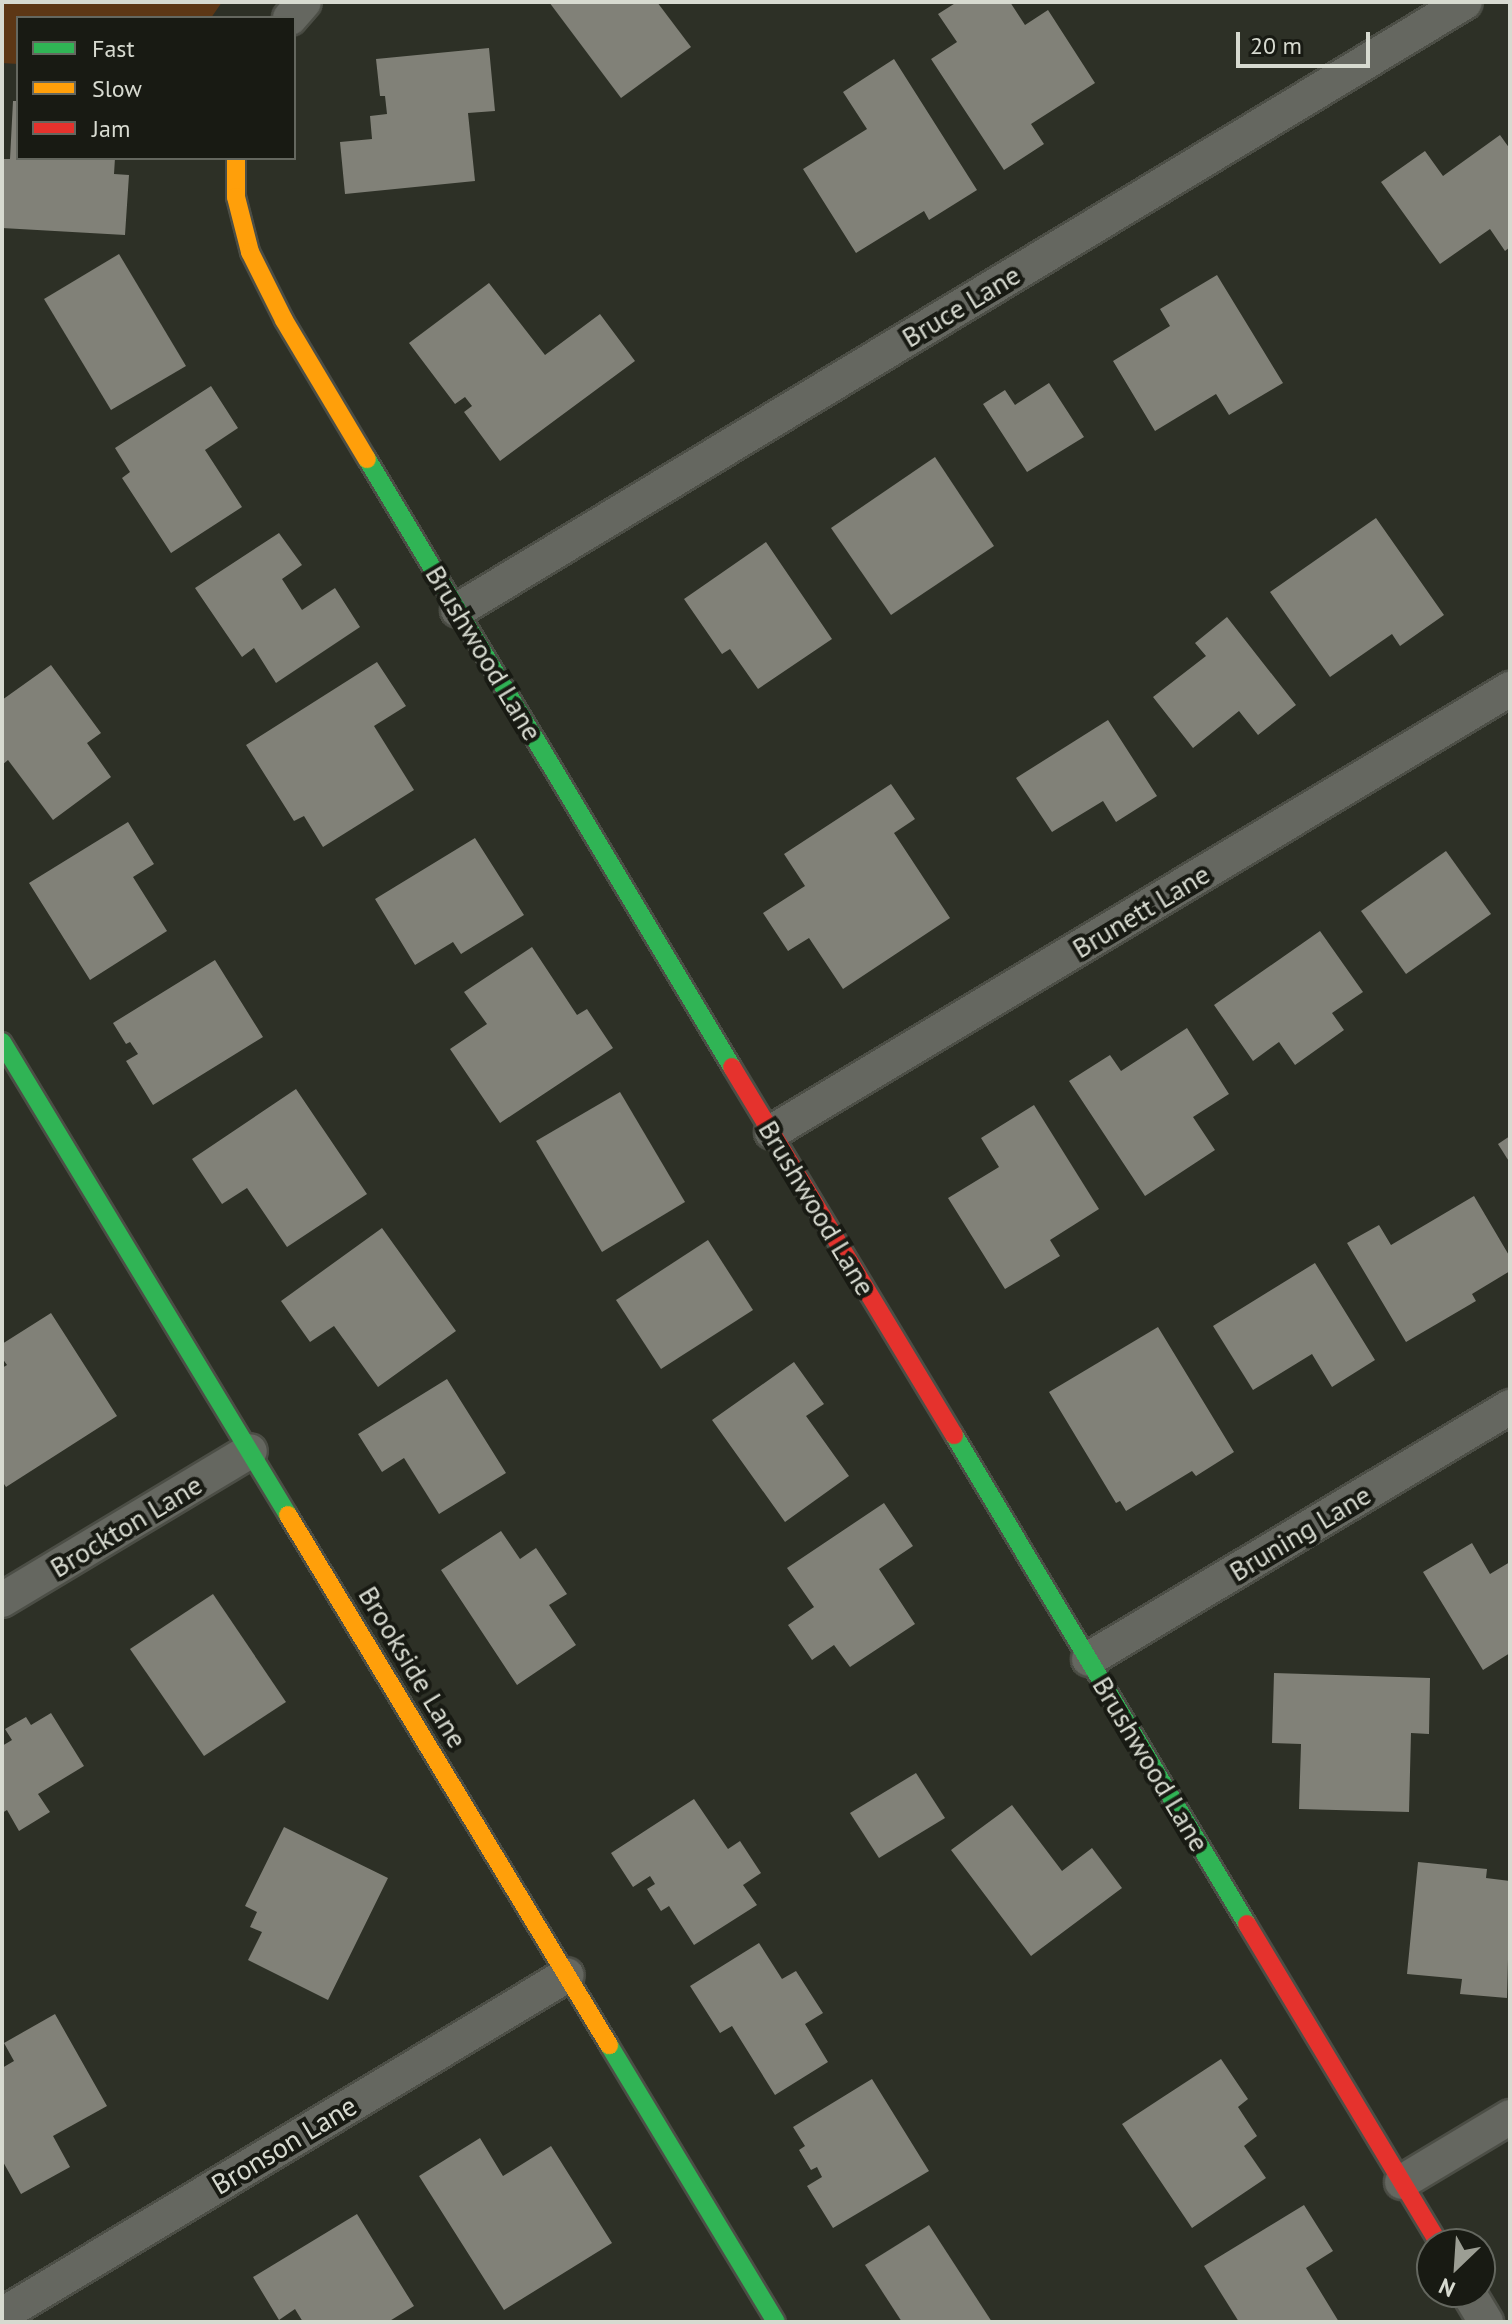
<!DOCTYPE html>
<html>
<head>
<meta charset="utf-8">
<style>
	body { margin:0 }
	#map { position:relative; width:1512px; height:2324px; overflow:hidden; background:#2d3026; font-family:"PT Sans",sans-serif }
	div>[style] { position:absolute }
	.green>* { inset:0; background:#5d3715 }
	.building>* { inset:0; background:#818178 }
	.roads { filter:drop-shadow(2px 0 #4c4e46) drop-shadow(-2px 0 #4c4e46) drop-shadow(0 2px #4c4e46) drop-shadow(0 -2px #4c4e46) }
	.street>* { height:34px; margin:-17px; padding:0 17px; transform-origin:17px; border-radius:17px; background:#656760 }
	.fast>* { height:18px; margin:-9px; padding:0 9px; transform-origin:9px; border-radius:9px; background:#30b455 }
	.slow>* { height:18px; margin:-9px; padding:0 9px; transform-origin:9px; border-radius:9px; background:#ff9f0a }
	.jam>* { height:18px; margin:-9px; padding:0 9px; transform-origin:9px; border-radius:9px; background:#e5322d }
	span { translate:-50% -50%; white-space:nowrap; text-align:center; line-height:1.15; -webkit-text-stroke:8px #181a13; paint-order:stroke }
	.street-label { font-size:28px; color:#d7dad0 }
	.frame { position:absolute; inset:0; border:4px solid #d7dad0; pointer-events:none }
	.legend { position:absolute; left:16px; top:16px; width:280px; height:144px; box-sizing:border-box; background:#181a13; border:2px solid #64675f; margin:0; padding:10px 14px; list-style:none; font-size:24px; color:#d7dad0 }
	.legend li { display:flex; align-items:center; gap:16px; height:40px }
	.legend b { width:40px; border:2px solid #64675f }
	.north { position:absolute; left:1416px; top:2228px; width:80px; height:80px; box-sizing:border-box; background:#181a13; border:2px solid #64675f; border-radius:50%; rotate:205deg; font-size:22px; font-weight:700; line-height:32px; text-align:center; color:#d7dad0 }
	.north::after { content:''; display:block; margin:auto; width:28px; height:36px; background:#9c9e94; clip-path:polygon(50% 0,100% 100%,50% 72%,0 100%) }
	.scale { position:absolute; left:1236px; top:32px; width:134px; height:36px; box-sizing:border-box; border:4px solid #d7dad0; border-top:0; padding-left:10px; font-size:24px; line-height:28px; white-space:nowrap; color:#d7dad0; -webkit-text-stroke:6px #181a13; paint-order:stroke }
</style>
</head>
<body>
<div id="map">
	<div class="green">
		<div style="clip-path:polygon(2px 2px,222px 2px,211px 18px,18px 18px,18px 64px,2px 63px)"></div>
	</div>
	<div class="building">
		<div style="clip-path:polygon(549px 2px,657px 2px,691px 47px,621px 98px)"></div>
		<div style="clip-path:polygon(957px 2px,1010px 2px,1025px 25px,1048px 10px,1095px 83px,1031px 124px,1044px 144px,1004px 170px,931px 59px,957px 42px,938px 14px)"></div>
		<div style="clip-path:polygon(489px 48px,495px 111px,468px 113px,475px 181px,345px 194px,340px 142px,372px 139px,370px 116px,387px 114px,385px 96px,380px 96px,376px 59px)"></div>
		<div style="clip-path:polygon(894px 59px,977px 190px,929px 220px,924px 211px,856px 253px,803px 169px,867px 129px,843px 92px)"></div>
		<div style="clip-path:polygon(13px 101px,18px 101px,18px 158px,115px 158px,114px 174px,129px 175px,125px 235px,2px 228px,2px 159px,10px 159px)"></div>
		<div style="clip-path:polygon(1500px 135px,1510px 149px,1510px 247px,1505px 251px,1490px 229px,1440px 264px,1381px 182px,1425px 151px,1443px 176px)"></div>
		<div style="clip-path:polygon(119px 254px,186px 366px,111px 410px,44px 299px)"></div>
		<div style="clip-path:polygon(1217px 275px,1283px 383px,1229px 415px,1216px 394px,1155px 431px,1113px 361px,1170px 326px,1160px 309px)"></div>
		<div style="clip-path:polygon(489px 283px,545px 355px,600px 314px,635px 361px,500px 461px,464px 412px,472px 406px,465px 397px,455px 404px,409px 343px)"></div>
		<div style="clip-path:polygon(1049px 383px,1084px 437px,1027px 472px,983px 404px,1005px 390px,1015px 405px)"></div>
		<div style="clip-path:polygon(211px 386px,238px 428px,205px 450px,242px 507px,171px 553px,122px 478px,130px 472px,115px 448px)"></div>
		<div style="clip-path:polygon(935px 457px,994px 546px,891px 615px,831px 528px)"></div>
		<div style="clip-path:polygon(1376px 518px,1444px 615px,1400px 646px,1392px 634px,1330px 677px,1270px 592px)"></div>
		<div style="clip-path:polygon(279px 533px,302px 565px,282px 579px,302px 610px,335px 588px,360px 627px,276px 683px,254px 648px,242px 657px,195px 588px)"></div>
		<div style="clip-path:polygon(766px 542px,832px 639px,758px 689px,730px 649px,722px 654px,684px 599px)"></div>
		<div style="clip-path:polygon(1227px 617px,1296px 705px,1258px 735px,1239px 711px,1193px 748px,1153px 697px,1206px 656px,1195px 643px)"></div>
		<div style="clip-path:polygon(377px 662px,406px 706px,374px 726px,414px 790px,323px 847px,304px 816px,294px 821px,246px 745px)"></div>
		<div style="clip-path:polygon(51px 665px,101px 733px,87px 743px,111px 777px,53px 820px,8px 760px,2px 765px,2px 700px)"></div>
		<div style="clip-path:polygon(1108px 720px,1157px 796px,1116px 822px,1103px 801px,1052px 832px,1016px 778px)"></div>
		<div style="clip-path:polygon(891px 784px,915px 819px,894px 833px,950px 918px,843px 989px,809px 938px,788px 951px,763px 913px,805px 886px,784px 854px)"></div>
		<div style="clip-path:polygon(128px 822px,154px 864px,133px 877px,167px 931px,90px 980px,29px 883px)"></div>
		<div style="clip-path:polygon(475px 838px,524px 915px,461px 954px,453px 942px,415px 965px,375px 899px)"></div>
		<div style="clip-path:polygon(1446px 851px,1491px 914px,1406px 974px,1361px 911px)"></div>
		<div style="clip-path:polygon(1320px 931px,1363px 992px,1332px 1013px,1344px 1030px,1295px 1065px,1279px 1042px,1253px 1061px,1214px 1005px)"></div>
		<div style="clip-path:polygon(532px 947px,577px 1015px,587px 1009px,613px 1048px,500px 1123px,450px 1049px,487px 1024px,464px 992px)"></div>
		<div style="clip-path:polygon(215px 960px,263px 1037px,153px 1105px,126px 1061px,138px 1054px,130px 1042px,126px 1044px,113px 1023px)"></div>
		<div style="clip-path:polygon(1187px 1028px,1229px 1094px,1193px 1117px,1215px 1150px,1145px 1196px,1069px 1081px,1110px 1055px,1121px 1071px)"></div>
		<div style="clip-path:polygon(296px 1089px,367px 1194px,287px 1247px,247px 1188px,222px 1204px,192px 1159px)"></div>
		<div style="clip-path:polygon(620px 1092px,685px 1202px,602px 1252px,536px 1141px)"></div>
		<div style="clip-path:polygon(1034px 1105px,1099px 1209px,1050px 1240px,1060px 1256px,1005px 1289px,948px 1198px,999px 1167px,981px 1138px)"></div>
		<div style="clip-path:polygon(1510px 1136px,1510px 1163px,1498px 1144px)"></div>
		<div style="clip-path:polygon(1474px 1196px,1510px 1257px,1510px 1271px,1472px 1294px,1476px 1301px,1406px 1342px,1347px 1243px,1379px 1225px,1391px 1245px)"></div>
		<div style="clip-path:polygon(382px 1228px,456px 1331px,378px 1387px,334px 1326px,310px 1342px,281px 1301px)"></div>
		<div style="clip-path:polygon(708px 1240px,753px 1310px,661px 1369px,616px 1300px)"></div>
		<div style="clip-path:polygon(1315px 1263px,1375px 1360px,1332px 1387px,1312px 1354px,1253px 1390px,1213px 1326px)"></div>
		<div style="clip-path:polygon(51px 1313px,117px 1416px,6px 1487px,2px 1481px,2px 1368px,7px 1365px,2px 1358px,2px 1344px)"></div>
		<div style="clip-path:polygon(1158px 1327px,1234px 1452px,1196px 1476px,1192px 1471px,1126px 1511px,1120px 1501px,1116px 1503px,1049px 1392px)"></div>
		<div style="clip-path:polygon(794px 1362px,824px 1404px,806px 1416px,849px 1476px,785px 1522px,712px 1420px)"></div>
		<div style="clip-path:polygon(447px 1379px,506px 1473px,439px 1514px,404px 1458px,382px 1472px,358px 1434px)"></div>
		<div style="clip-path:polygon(884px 1503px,913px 1546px,879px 1569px,915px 1624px,850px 1667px,834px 1645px,812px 1660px,788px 1625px,814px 1607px,787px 1568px)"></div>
		<div style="clip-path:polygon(501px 1531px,520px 1559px,536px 1548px,567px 1594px,549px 1605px,576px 1645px,517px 1685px,441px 1570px)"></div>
		<div style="clip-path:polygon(1472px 1543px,1490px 1574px,1510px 1562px,1510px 1653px,1483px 1670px,1423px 1572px)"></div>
		<div style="clip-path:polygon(213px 1594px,286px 1702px,204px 1756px,130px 1649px)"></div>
		<div style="clip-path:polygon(1274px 1673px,1430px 1678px,1429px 1734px,1411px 1733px,1409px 1812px,1299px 1809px,1301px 1744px,1272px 1743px)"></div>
		<div style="clip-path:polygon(51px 1713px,84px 1766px,38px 1794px,50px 1812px,19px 1831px,7px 1810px,2px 1813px,2px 1746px,12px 1740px,5px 1729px,26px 1717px,31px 1725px)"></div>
		<div style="clip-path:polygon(916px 1773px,945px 1818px,879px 1858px,850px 1813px)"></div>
		<div style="clip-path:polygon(694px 1799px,728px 1849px,740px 1841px,761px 1873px,743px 1885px,757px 1905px,694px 1945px,669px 1906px,661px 1911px,647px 1889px,655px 1884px,650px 1876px,633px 1887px,611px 1853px)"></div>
		<div style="clip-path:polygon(1012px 1805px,1062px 1871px,1092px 1848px,1122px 1888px,1031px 1956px,951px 1850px)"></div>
		<div style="clip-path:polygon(284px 1827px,388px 1878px,328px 2000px,248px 1960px,262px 1932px,250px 1927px,257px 1912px,245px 1906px)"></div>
		<div style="clip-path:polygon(1418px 1862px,1487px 1869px,1486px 1878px,1510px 1881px,1507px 1998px,1460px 1994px,1462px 1979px,1407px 1974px)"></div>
		<div style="clip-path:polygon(759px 1943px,782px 1979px,796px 1971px,823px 2013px,805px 2024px,828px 2062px,775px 2095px,732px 2026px,720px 2033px,690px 1986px)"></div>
		<div style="clip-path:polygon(55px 2014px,107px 2106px,53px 2136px,70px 2167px,21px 2194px,2px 2160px,2px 2068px,14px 2061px,4px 2043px)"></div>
		<div style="clip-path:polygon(1221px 2059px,1248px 2099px,1238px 2107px,1257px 2136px,1244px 2146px,1266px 2178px,1192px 2228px,1122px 2124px)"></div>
		<div style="clip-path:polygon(872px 2079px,929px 2171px,833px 2228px,807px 2186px,822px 2177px,817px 2167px,811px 2170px,799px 2150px,805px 2146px,793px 2127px)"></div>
		<div style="clip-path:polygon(480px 2138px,503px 2176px,551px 2146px,612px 2243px,504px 2310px,419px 2176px)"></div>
		<div style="clip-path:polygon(1304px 2205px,1333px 2251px,1306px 2268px,1339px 2322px,1239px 2322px,1204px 2266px)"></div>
		<div style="clip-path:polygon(357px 2214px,414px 2306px,388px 2322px,303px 2322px,295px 2309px,279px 2320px,253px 2277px)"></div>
		<div style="clip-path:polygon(929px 2225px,992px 2322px,902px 2322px,865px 2265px)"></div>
	</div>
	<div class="roads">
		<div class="street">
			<div style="left:290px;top:18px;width:21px;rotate:-49deg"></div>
			<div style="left:458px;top:610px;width:1176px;rotate:-31.12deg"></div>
			<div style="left:772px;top:1132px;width:861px;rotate:-30.98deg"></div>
			<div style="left:2px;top:1600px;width:289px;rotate:-31deg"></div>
			<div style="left:1089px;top:1659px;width:491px;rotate:-30.9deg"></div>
			<div style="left:1402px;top:2182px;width:126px;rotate:-31deg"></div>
			<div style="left:1468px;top:2292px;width:35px;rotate:59deg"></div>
			<div style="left:2px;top:2315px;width:659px;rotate:-31.04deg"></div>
		</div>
		<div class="fast">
			<div style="left:367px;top:459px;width:709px;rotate:59.02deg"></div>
			<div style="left:2px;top:1042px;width:553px;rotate:58.84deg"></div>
			<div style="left:954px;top:1435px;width:570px;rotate:59.07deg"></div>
			<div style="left:609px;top:2045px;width:323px;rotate:58.9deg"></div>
		</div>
		<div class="slow">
			<div style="left:236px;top:158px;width:39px;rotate:90deg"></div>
			<div style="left:236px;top:197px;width:57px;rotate:75.7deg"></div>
			<div style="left:250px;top:252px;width:76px;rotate:63.4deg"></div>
			<div style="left:284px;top:320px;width:162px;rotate:59.2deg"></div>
			<div style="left:288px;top:1515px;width:620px;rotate:58.8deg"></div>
		</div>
		<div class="jam">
			<div style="left:732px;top:1067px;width:430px;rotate:58.9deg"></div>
			<div style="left:1247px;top:1924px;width:373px;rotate:59deg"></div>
		</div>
	</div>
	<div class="street-label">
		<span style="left:961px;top:306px;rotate:-31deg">Bruce Lane</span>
		<span style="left:484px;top:653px;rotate:59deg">Brushwood Lane</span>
		<span style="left:1141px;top:911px;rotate:-31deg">Brunett Lane</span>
		<span style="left:817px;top:1208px;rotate:59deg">Brushwood Lane</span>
		<span style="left:126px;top:1526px;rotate:-31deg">Brockton Lane</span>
		<span style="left:1300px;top:1533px;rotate:-31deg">Bruning Lane</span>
		<span style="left:413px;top:1667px;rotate:59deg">Brookside Lane</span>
		<span style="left:1151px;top:1764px;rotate:59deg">Brushwood Lane</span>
		<span style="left:284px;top:2145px;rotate:-31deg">Bronson Lane</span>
	</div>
	<div class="frame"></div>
	<ul class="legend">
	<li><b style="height:10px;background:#30b455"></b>Fast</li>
	<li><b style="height:10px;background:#ff9f0a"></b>Slow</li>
	<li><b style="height:10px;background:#e5322d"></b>Jam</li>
	</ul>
	<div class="north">N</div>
	<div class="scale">20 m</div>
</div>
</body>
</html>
